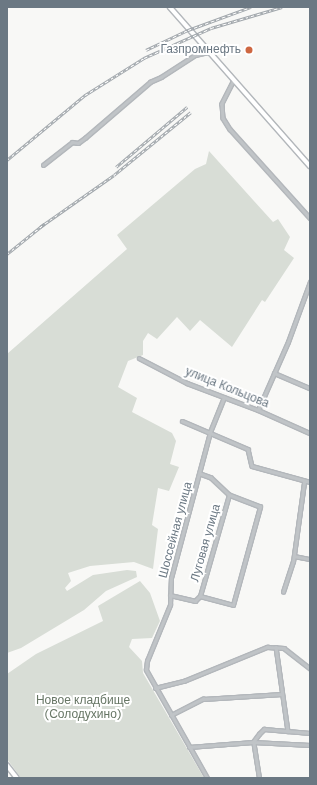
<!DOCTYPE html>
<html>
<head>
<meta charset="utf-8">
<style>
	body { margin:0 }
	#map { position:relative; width:317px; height:785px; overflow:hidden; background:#f8f8f6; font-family:"DM Sans",sans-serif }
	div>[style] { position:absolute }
	.green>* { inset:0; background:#d8ddd6 }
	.roads { filter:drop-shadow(1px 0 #b3b7bb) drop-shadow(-1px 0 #b3b7bb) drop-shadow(0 1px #b3b7bb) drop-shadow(0 -1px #b3b7bb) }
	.street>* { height:2.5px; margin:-1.25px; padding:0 1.25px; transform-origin:1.25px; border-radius:1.25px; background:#c0c4c7 }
	.secondary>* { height:3.5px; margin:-1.75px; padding:0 1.75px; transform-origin:1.75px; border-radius:1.75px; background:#fff }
	.rail>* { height:2.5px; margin-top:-1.25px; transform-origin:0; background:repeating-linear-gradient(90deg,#fff 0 3px,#a0a6ab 0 6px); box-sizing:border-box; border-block:1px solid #a0a6ab }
	.dots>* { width:11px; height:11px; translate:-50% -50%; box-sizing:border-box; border:2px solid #fff; border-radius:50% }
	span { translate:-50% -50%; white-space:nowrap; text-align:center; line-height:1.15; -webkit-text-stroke:4px #fff; paint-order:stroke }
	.poi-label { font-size:12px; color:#6b7883 }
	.right { translate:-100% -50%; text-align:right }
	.street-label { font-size:12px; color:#6b7883 }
	.park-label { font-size:12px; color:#677665 }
	.frame { position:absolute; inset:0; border:8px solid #6b7883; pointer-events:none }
</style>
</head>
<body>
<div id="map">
	<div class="green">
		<div style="clip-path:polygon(209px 151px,273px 222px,278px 219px,290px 237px,284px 250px,294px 258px,265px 302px,262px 300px,232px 347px,200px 320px,190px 331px,177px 317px,157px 339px,148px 333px,143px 341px,143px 355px,128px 361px,118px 387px,137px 398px,132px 412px,172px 433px,176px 441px,170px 464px,179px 467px,169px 491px,158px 488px,152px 525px,158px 529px,153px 569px,134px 562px,90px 566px,68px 573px,71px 581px,65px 588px,67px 591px,93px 575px,127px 570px,136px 571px,137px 577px,106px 591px,84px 610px,21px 648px,7px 653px,7px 354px,127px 249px,117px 235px,195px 169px,206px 164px)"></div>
		<div style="clip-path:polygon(140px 581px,150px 593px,160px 621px,152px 638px,132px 639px,129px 647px,142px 661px,143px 673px,204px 778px,21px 778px,7px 759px,7px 674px,36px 654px,103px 621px,98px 606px)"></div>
	</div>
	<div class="roads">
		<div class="street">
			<div style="left:234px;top:80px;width:27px;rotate:117deg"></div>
			<div style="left:222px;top:104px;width:14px;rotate:86deg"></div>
			<div style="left:223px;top:118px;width:13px;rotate:58deg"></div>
			<div style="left:230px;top:129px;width:120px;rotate:48deg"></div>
			<div style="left:43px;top:165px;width:37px;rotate:-38deg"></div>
			<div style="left:72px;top:142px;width:6px;rotate:9deg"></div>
			<div style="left:78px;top:143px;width:9px;rotate:-36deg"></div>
			<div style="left:85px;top:138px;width:86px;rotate:-40.7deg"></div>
			<div style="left:150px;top:82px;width:12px;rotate:-24deg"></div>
			<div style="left:161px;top:77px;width:40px;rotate:-32.9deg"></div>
			<div style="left:195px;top:55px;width:13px;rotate:-13deg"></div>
			<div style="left:139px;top:358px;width:54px;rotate:27.5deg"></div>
			<div style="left:187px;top:383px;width:76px;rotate:20.8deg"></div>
			<div style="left:258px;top:410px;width:57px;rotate:23.9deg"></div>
			<div style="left:274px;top:373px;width:39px;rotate:23deg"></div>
			<div style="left:258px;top:410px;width:74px;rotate:-66.2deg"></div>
			<div style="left:288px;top:342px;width:64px;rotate:-69.9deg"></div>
			<div style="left:182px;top:421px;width:72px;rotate:23deg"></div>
			<div style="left:248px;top:449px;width:17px;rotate:77deg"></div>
			<div style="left:252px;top:466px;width:60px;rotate:15.4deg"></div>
			<div style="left:294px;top:556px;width:16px;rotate:11deg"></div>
			<div style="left:283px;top:592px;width:32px;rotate:-72deg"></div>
			<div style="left:293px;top:562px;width:80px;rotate:-82.1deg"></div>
			<div style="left:170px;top:595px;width:26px;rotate:13deg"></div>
			<div style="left:195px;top:601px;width:7px;rotate:-45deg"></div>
			<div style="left:200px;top:596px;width:105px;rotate:-74deg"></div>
			<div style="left:200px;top:596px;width:34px;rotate:15deg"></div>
			<div style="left:233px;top:605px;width:102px;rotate:-74.6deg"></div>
			<div style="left:260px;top:507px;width:33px;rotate:-159deg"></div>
			<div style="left:229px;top:495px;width:25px;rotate:-137deg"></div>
			<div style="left:211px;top:478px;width:12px;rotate:-160deg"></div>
			<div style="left:276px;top:647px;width:85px;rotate:81.9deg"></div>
			<div style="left:155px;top:688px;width:30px;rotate:-14deg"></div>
			<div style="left:184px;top:681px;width:90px;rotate:-22.3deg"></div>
			<div style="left:267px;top:647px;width:17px;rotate:3deg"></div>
			<div style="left:284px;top:648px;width:33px;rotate:38deg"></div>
			<div style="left:171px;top:715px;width:36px;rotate:-27deg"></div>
			<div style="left:203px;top:699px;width:79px;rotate:-3.6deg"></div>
			<div style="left:189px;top:747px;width:64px;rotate:-4.5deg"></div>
			<div style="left:253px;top:742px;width:57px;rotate:3deg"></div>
			<div style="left:207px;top:778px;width:124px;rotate:-119.5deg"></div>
			<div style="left:146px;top:670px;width:9px;rotate:-84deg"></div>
			<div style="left:147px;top:661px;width:61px;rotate:-67.7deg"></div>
			<div style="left:170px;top:605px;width:27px;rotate:-88deg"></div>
			<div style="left:171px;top:578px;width:151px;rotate:-75deg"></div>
			<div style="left:210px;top:432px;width:37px;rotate:-68deg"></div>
			<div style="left:259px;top:778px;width:36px;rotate:-99deg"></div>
			<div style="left:253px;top:742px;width:10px;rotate:-53deg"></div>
			<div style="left:259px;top:734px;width:7px;rotate:-45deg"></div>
			<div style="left:264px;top:729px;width:46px;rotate:5deg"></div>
		</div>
		<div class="secondary">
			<div style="left:170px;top:7px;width:212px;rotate:48.6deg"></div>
			<div style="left:7px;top:765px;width:16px;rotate:52deg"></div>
		</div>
	</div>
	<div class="rail">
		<div style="left:146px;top:50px;width:47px;rotate:-25.5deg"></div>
		<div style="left:188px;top:30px;width:67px;rotate:-20.1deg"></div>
		<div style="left:7px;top:160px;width:102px;rotate:-39.8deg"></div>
		<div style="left:85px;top:95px;width:70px;rotate:-32.1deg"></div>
		<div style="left:144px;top:58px;width:73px;rotate:-24.1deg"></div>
		<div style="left:211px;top:28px;width:74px;rotate:-16.5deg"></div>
		<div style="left:116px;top:167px;width:93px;rotate:-40.2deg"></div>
		<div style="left:40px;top:227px;width:90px;rotate:-35.1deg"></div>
		<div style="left:114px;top:175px;width:99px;rotate:-39.3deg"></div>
		<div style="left:7px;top:254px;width:48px;rotate:-39deg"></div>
	</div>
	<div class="dots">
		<div style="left:249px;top:50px;background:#ce6741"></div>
	</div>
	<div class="poi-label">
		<span class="right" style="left:241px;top:50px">Газпромнефть</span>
	</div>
	<div class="street-label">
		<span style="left:227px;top:388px;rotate:22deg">улица Кольцова</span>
		<span style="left:176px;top:530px;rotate:-75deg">Шоссейная улица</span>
		<span style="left:206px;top:543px;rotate:-74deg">Луговая улица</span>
	</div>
	<div class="park-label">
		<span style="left:83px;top:708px">Новое кладбище<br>(Солодухино)</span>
	</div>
	<div class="frame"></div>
</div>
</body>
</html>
